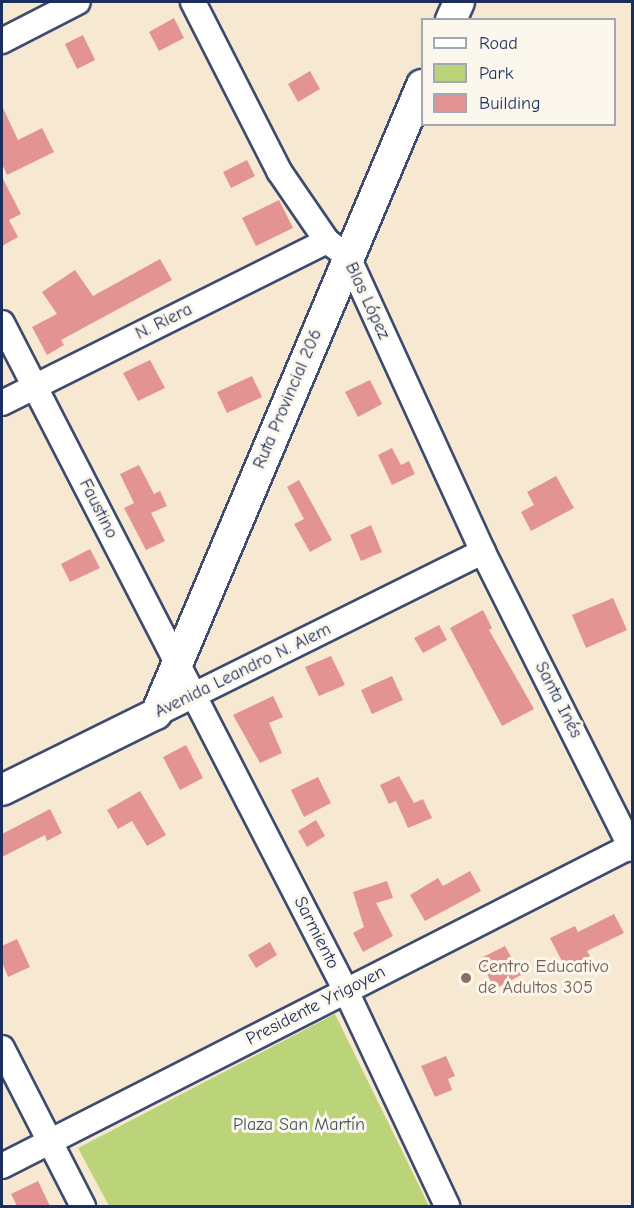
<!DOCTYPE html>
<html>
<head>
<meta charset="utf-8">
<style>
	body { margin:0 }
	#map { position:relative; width:634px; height:1208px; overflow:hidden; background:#f7e8d2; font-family:"Comic Neue",sans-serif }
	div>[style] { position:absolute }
	.green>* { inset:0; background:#bbd479 }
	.building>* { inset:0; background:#e39492 }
	.roads { filter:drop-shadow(2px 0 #3c4b6f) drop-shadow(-2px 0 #3c4b6f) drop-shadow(0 2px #3c4b6f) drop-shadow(0 -2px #3c4b6f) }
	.minor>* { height:24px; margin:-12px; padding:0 12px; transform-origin:12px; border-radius:12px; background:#fff }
	.major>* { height:30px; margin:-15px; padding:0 15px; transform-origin:15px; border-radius:15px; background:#fff }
	.dots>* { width:16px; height:16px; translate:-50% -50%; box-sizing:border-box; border:3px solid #fbf7ec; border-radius:50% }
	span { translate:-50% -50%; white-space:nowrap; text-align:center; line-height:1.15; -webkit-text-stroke:6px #fbf7ec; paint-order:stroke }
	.street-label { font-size:18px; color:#1b2f5e }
	.education-label { font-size:18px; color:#785e54 }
	.left { translate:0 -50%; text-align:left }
	.park-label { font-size:18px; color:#435865 }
	.frame { position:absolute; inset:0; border:3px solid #1b2f5e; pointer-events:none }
	.legend { position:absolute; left:421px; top:18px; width:195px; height:108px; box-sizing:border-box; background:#fbf7ec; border:2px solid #a1a7b3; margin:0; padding:8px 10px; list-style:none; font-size:18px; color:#1b2f5e }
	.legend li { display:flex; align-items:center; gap:12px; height:30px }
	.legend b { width:30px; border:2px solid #a1a7b3 }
</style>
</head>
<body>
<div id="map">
	<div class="green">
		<div style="clip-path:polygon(335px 1014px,429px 1206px,109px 1206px,78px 1148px)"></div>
	</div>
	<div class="building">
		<div style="clip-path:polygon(174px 18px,184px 38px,159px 51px,149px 32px)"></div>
		<div style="clip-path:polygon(83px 35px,95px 60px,77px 69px,65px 44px)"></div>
		<div style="clip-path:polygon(310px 71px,320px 89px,298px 102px,288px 84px)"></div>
		<div style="clip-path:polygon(2px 106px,18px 140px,42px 128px,54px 152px,7px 175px,2px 164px)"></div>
		<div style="clip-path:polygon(247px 160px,255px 176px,231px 188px,223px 172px)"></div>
		<div style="clip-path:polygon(2px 177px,21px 214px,9px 220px,18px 237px,2px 246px)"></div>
		<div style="clip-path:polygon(279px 200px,293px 228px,256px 246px,242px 218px)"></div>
		<div style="clip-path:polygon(160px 259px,172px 280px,61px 340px,64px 345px,47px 355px,32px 327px,57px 314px,42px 292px,75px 270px,93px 296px)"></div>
		<div style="clip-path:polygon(150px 360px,165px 388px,138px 401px,123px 373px)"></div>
		<div style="clip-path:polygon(252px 376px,262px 397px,227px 413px,217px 392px)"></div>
		<div style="clip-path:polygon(370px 380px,382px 404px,358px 417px,345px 392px)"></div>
		<div style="clip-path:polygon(392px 448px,401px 465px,409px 461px,415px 474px,392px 485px,378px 455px)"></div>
		<div style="clip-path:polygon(139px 465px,154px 494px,160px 491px,167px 506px,151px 513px,165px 541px,146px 550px,124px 508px,134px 503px,120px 474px)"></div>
		<div style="clip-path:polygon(556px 476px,574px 508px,531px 531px,521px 512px,534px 505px,527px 492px)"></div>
		<div style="clip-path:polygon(299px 480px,332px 540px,310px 552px,294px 524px,304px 519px,287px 487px)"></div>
		<div style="clip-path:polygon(371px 525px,382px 552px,361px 561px,350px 535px)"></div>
		<div style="clip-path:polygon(90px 549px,100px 568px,70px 582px,61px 564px)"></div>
		<div style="clip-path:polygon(613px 598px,627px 630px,586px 648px,572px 615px)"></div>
		<div style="clip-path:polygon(483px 610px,492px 628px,489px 630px,534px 709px,502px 726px,450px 628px)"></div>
		<div style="clip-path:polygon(439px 625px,447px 640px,423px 653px,414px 638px)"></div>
		<div style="clip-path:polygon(331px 656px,345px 685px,319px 696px,305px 667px)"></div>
		<div style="clip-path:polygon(392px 676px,403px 700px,372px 714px,361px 690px)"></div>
		<div style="clip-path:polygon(273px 696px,283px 717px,269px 723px,282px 753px,260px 763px,233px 715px)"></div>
		<div style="clip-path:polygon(186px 745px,203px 778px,180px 790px,163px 757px)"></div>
		<div style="clip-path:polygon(399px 776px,414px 803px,423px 799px,432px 818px,408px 828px,396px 801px,389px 804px,380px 785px)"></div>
		<div style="clip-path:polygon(318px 777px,331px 803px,304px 817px,291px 790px)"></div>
		<div style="clip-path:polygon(140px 791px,166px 835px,147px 846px,132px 821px,118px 829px,107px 810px)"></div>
		<div style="clip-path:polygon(50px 809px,62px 833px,47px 841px,45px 835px,2px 857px,2px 834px)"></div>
		<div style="clip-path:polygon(316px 820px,325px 836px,307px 847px,298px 831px)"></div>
		<div style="clip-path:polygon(470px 871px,481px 891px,425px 921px,410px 895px,438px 878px,443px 886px)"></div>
		<div style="clip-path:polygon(387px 881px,393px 898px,376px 903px,393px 936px,363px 952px,353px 933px,364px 927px,353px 892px)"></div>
		<div style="clip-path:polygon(614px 914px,624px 933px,587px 951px,590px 956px,566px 969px,550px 938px,575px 926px,578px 932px)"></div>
		<div style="clip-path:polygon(17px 939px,30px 967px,8px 977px,2px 962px,2px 946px)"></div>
		<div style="clip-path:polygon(270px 942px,277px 955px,256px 968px,248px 955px)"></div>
		<div style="clip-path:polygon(505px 946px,521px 975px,495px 989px,479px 959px)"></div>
		<div style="clip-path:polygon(446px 1056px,455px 1076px,448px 1079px,452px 1090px,435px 1097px,421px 1066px)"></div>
		<div style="clip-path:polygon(38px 1181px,50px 1206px,17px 1206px,11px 1194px)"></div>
	</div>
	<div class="roads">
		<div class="minor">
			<div style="left:193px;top:2px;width:190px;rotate:63deg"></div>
			<div style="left:279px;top:171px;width:85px;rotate:55.6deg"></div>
			<div style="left:327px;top:241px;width:26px;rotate:37deg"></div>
			<div style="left:348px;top:257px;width:324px;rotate:65.4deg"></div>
			<div style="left:483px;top:552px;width:332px;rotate:63.4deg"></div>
			<div style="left:2px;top:41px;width:85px;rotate:-27.2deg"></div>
			<div style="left:2px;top:323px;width:751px;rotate:62.75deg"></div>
			<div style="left:346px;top:991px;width:238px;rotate:64.8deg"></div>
			<div style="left:2px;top:403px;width:363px;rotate:-26.5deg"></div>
			<div style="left:156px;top:714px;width:365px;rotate:-26.4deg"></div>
			<div style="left:2px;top:1048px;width:178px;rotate:62.9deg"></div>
			<div style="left:2px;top:1166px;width:706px;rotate:-26.96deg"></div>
		</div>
		<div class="major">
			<div style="left:451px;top:20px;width:20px;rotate:-66deg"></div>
			<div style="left:2px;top:790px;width:172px;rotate:-26.3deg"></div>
			<div style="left:156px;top:714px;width:683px;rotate:-67.08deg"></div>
		</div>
	</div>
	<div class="dots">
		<div style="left:466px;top:978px;background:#8d6e63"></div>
	</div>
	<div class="street-label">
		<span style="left:367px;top:301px;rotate:65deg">Blas López</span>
		<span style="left:164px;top:322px;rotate:-26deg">N. Riera</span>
		<span style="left:288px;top:399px;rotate:-67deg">Ruta Provincial 206</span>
		<span style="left:98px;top:509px;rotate:63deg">Faustino</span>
		<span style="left:243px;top:671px;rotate:-26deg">Avenida Leandro N. Alem</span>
		<span style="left:558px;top:700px;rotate:63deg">Santa Inés</span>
		<span style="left:316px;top:933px;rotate:63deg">Sarmiento</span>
		<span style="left:316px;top:1006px;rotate:-27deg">Presidente Yrigoyen</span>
	</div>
	<div class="education-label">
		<span class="left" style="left:478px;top:978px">Centro Educativo<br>de Adultos 305</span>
	</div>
	<div class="park-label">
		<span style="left:299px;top:1125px">Plaza San Martín</span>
	</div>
	<div class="frame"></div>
	<ul class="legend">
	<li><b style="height:8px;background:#fff"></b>Road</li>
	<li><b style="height:16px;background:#bbd479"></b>Park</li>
	<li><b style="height:16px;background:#e39492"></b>Building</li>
	</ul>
</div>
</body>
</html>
